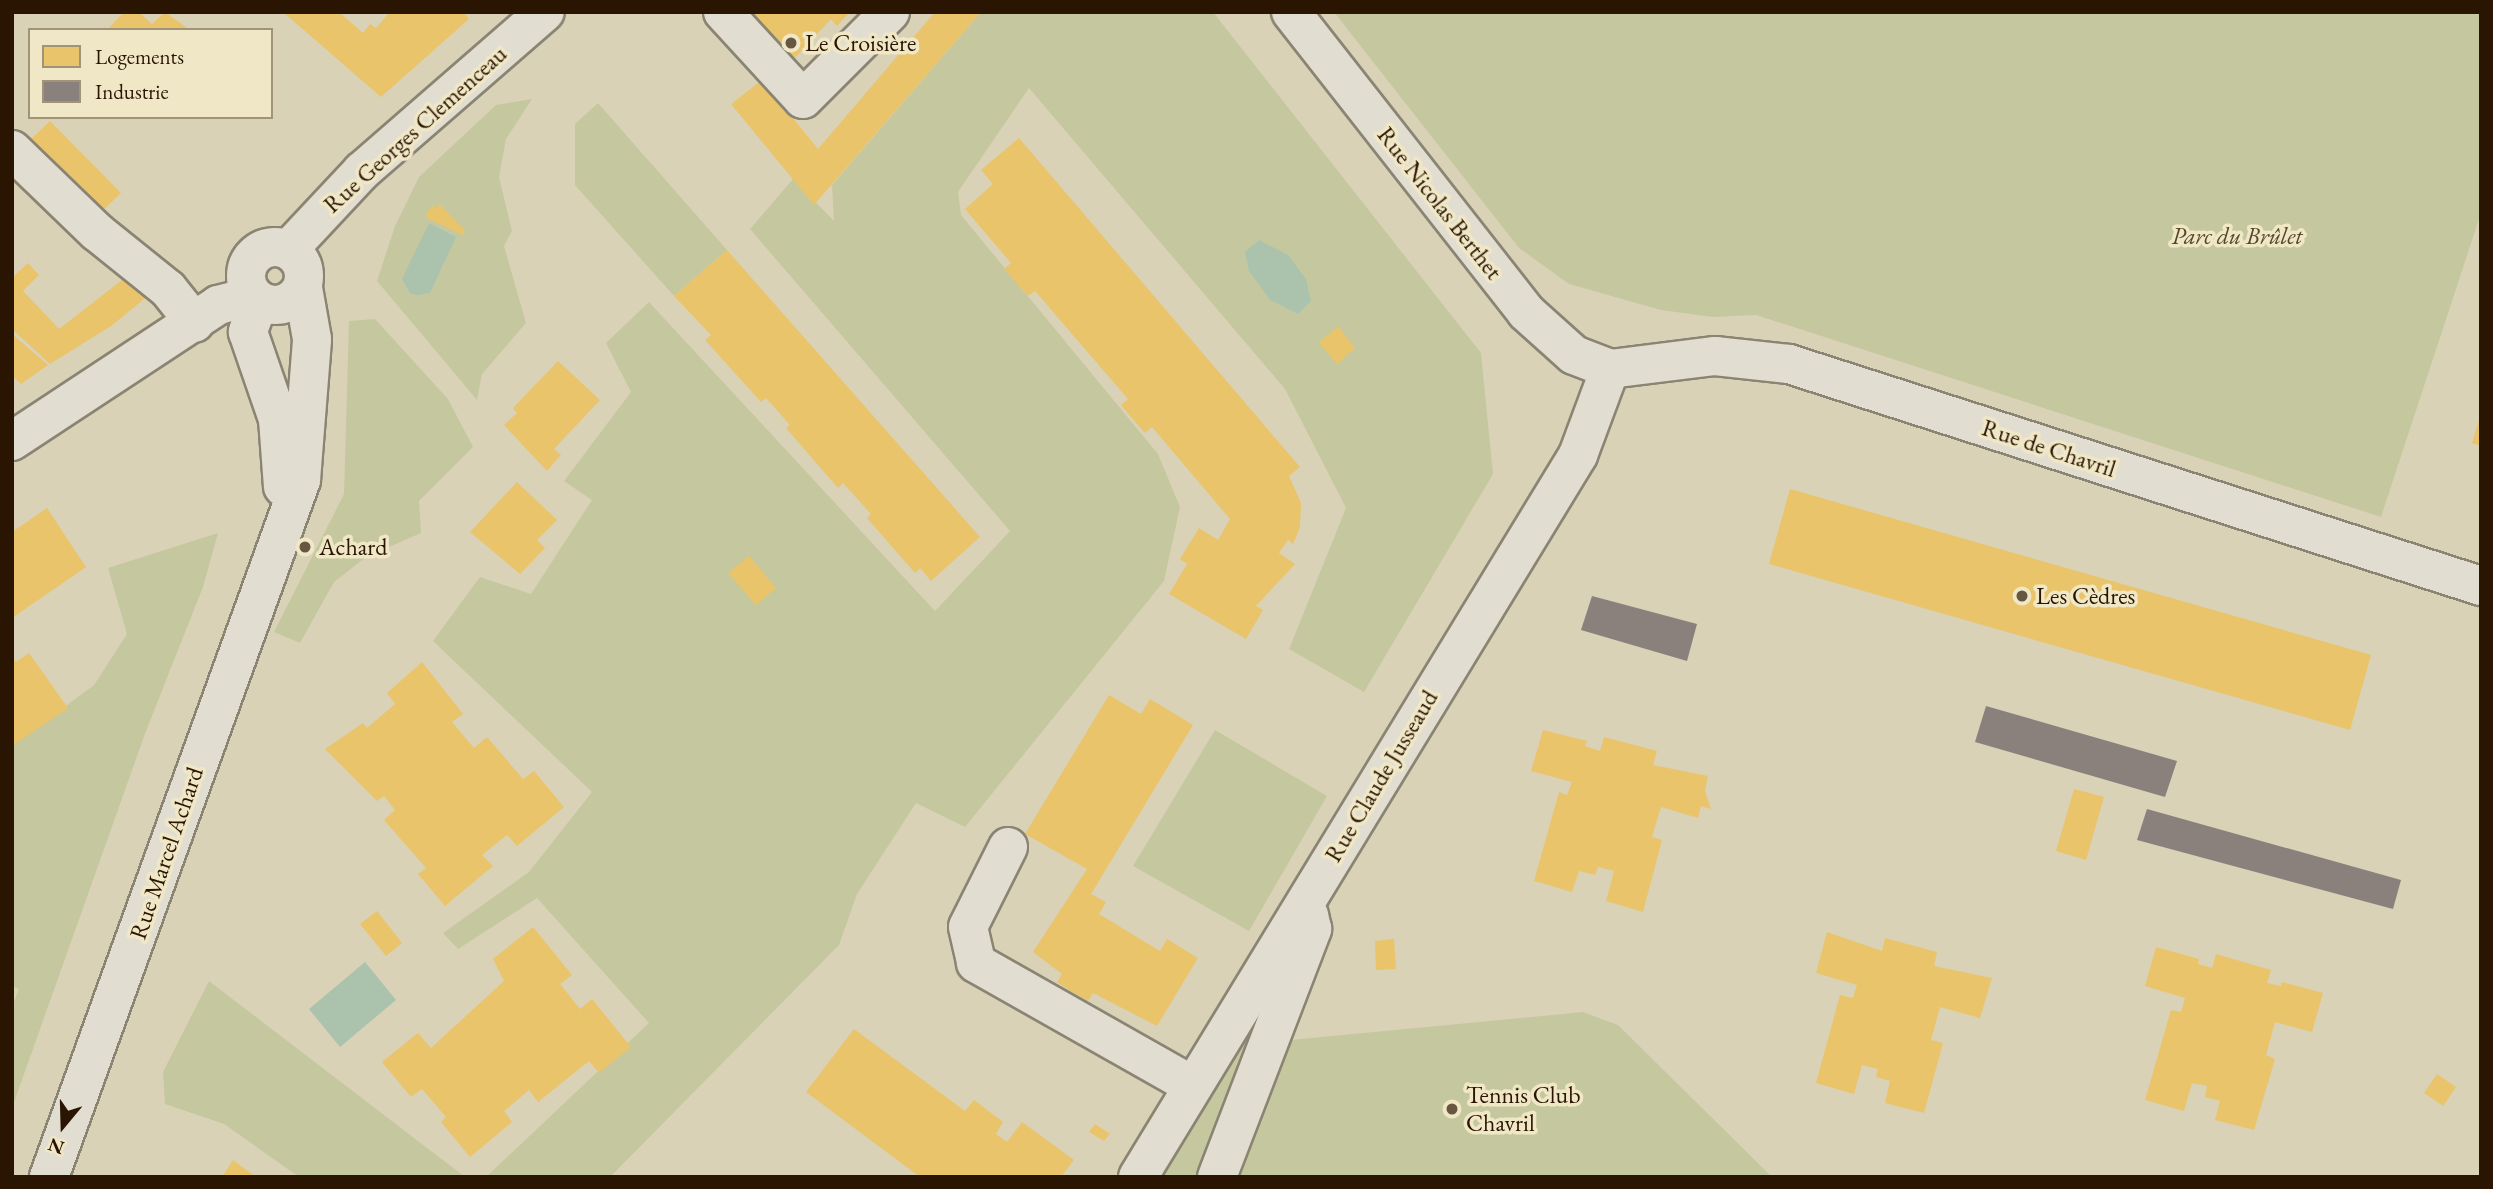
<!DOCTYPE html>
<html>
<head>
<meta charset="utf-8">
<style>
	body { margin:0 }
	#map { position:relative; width:2493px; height:1189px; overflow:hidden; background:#d9d2b7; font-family:"EB Garamond",serif }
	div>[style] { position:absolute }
	.green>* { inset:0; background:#c5c89e }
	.water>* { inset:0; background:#abc2ad }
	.homes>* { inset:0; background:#e9c46a }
	.industry>* { inset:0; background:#8a817c }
	.roads { filter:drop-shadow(2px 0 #8a8473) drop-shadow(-2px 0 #8a8473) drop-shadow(0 2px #8a8473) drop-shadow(0 -2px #8a8473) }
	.minor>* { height:38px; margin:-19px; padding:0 19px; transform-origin:19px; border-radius:19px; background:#e1ddd0 }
	.minor>.ring { margin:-19px; padding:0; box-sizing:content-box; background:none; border:38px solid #e1ddd0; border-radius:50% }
	.dots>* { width:19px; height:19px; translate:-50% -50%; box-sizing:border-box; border:4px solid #f0e7c6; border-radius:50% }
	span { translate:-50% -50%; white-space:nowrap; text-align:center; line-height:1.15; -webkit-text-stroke:7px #f0e7c6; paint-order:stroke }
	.poi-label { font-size:24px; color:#291502 }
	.left { translate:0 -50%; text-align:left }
	.street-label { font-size:24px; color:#291502 }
	.park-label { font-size:24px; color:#53482a; font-style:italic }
	.frame { position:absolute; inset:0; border:14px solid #291502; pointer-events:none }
	.legend { position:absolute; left:28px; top:28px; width:245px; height:91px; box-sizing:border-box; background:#f0e7c6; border:2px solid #a09378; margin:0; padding:9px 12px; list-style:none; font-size:21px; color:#291502 }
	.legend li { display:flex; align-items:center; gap:14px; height:35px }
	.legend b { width:35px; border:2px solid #a09378 }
	.north { position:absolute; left:28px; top:1091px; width:70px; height:70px; -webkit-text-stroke:5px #f0e7c6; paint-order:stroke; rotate:199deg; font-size:19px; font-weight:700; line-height:28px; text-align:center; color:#291502 }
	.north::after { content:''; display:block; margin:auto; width:24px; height:32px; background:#291502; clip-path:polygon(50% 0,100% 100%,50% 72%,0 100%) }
</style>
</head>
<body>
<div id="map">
	<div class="green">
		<div style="clip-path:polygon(981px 12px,1213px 12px,1481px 353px,1493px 474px,1364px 692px,1289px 649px,1346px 508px,1285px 389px,1029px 88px,958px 192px,961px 215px,1158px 454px,1180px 507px,1164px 581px,965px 827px,916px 803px,857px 894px,839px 945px,610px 1177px,486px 1177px,649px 1023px,537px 898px,458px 949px,443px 933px,529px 872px,592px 792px,433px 641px,480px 577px,531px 594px,592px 500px,564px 481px,631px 392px,606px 343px,649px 302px,935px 611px,1010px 531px,750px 229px,793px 179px,834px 221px,832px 185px)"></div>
		<div style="clip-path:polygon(1334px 12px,2481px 12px,2481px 213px,2381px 517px,1756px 315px,1713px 317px,1661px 310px,1569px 284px,1519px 248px)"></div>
		<div style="clip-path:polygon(532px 99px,506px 139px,499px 177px,512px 231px,504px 246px,526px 323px,482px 374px,477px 400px,377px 281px,395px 226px,419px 177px,496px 105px)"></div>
		<div style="clip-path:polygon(598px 103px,727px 250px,674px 296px,575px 185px,575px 124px)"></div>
		<div style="clip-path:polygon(375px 319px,448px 399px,473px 447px,419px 501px,421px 533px,366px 557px,334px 582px,300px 643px,274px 632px,344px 494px,349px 321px)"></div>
		<div style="clip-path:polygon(218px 533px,203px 587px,146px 731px,12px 1108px,12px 1007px,19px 989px,12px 986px,12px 746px,94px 685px,127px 634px,108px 568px)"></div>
		<div style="clip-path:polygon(1215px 730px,1327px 796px,1249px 931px,1133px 866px)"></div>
		<div style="clip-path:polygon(1292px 949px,1290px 1040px,1583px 1012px,1618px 1025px,1772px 1177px,1163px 1177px)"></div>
		<div style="clip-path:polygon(209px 981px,465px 1177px,299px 1177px,224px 1124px,165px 1104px,163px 1072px)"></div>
	</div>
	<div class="water">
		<div style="clip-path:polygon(429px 223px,456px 237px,430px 293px,417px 295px,410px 293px,402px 279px)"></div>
		<div style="clip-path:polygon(1259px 240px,1288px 255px,1306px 279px,1311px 301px,1298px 314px,1270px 300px,1249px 271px,1245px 252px)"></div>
		<div style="clip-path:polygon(365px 962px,396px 1000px,340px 1047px,309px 1009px)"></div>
	</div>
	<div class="homes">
		<div style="clip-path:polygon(124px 12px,139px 12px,152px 24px,165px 12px,190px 30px,107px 30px)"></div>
		<div style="clip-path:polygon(283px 12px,339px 12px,363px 33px,370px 24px,376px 28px,390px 12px,463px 12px,469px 19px,381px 97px)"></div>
		<div style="clip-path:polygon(740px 12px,850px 12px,837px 26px,831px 19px,792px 61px)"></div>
		<div style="clip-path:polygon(935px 12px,981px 12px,814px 205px,731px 104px,762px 80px,818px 149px)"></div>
		<div style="clip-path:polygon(50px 121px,121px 193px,98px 215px,27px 143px)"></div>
		<div style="clip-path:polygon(1019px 138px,1300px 467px,1289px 476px,1301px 503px,1300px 527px,1293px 544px,1288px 540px,1279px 553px,1295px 564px,1256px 606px,1263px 610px,1246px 639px,1169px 594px,1187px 564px,1180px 559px,1199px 528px,1218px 540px,1230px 519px,1152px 427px,1145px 433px,1130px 416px,1121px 405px,1128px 399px,1035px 291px,1028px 296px,1013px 279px,1004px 269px,1011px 263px,965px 209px,993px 184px,981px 170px)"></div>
		<div style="clip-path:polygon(440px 204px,465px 231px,463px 235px,425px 217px,432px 205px,435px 209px)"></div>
		<div style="clip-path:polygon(727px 250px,980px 537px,931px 581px,920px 568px,915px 573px,867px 518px,871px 514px,843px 483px,838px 488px,786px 428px,790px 425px,766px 398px,761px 402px,705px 340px,711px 335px,674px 296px)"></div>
		<div style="clip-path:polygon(28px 263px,39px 275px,23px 291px,59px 329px,131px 273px,149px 295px,111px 326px,50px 364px,12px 329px,12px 278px)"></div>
		<div style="clip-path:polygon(1338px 326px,1355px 348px,1337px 364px,1319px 343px)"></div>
		<div style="clip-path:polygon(12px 334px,48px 365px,21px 384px,12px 376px)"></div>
		<div style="clip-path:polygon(558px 361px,600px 400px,554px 449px,561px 455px,547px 471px,504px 425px,517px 413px,513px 408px)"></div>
		<div style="clip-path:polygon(2480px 417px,2481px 417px,2481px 446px,2472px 443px)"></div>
		<div style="clip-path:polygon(517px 482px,557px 520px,537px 540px,545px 548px,520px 574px,470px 532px)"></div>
		<div style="clip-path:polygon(1790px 489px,2371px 655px,2350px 730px,1769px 564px)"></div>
		<div style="clip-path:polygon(47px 508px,86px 567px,12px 618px,12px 532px)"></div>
		<div style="clip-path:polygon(749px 556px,776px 588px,756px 605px,728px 573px)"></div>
		<div style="clip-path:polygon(29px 653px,68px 708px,12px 746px,12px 657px,16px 662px)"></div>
		<div style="clip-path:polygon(422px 662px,463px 714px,452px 722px,474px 748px,487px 737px,523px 779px,534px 771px,564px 807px,517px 846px,507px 835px,482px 855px,493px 866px,445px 906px,418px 874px,426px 868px,384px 820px,395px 810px,384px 796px,377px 801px,325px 749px,363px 723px,367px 728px,395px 704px,387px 693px)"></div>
		<div style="clip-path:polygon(1109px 695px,1141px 714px,1150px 699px,1193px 725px,1091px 894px,1106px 902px,1099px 914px,1160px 951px,1167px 939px,1198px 958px,1157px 1026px,1093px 993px,1088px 1001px,1072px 992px,1057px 982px,1062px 974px,1033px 952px,1087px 869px,1025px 834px)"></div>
		<div style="clip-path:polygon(1543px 730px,1587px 741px,1585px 746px,1600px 751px,1604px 737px,1657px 751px,1653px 765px,1708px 776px,1705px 791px,1711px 809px,1701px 806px,1698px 818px,1661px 807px,1652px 837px,1662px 840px,1643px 912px,1606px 901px,1614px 871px,1598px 867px,1595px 875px,1579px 871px,1572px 892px,1534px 881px,1559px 792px,1567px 795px,1572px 782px,1531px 771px)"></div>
		<div style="clip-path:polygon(2074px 789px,2104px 797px,2086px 860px,2056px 851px)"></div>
		<div style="clip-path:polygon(377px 911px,402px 943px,386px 956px,360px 924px)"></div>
		<div style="clip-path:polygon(533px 927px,572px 975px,560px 984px,580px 1009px,592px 999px,631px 1047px,599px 1073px,589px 1061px,538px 1102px,529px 1090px,504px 1111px,512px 1122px,470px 1157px,441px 1122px,446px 1117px,422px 1089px,411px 1097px,382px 1062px,418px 1033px,431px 1048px,504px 981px,493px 959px)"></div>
		<div style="clip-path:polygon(1827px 932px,1882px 951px,1885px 938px,1937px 952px,1934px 966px,1992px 978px,1980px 1018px,1940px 1007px,1931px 1040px,1943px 1043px,1924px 1113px,1885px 1103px,1890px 1081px,1876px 1077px,1878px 1069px,1862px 1065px,1854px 1094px,1816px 1083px,1840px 995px,1853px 998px,1857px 985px,1816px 973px)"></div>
		<div style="clip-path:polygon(1394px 939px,1396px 969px,1376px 970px,1375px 941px)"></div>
		<div style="clip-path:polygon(2156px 947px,2199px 959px,2198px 964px,2212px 968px,2216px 954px,2271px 970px,2267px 983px,2281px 986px,2282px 982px,2323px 993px,2312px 1032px,2275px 1022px,2266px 1055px,2275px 1059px,2254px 1130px,2215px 1120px,2220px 1101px,2205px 1097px,2207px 1086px,2192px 1083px,2184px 1111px,2145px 1100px,2171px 1010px,2181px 1012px,2185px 998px,2145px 986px)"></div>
		<div style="clip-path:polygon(854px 1029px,965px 1111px,974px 1100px,1003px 1122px,996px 1134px,1007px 1142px,1022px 1122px,1074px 1160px,1061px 1177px,920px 1177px,806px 1092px)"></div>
		<div style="clip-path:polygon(2437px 1074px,2456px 1087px,2443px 1106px,2424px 1093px)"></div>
		<div style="clip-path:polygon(1095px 1124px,1110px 1134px,1104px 1141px,1089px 1132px)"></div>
		<div style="clip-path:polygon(233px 1160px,256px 1177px,222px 1177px)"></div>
	</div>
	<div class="industry">
		<div style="clip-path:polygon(1592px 596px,1697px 624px,1687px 661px,1581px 630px)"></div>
		<div style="clip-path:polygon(1986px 706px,2177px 761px,2165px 797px,1975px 742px)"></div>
		<div style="clip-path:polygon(2147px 809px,2401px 880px,2393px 909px,2137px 840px)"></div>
	</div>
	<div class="roads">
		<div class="minor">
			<div style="left:723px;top:12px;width:118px;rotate:47.4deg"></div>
			<div style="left:803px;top:99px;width:123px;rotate:-45deg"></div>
			<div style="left:1291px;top:12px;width:381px;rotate:51.9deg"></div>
			<div style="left:1526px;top:312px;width:64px;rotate:41.9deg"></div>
			<div style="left:1574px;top:355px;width:39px;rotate:21deg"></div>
			<div style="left:1610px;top:369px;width:106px;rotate:-7.1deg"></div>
			<div style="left:1715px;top:356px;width:74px;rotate:6.2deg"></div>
			<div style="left:1789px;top:364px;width:727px;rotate:17.79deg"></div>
			<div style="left:12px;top:150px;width:118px;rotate:44deg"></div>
			<div style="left:97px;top:232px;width:91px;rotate:38.8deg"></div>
			<div style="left:168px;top:289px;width:43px;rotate:51.5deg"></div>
			<div class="ring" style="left:246px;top:247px;width:20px;height:20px"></div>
			<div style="left:289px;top:249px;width:107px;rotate:-46.9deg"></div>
			<div style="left:362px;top:171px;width:242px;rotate:-41deg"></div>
			<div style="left:259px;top:301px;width:33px;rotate:110deg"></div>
			<div style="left:248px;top:332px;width:92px;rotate:71deg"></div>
			<div style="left:278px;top:419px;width:68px;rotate:85.8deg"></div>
			<div style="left:12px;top:441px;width:247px;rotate:-33.4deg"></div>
			<div style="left:218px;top:305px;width:36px;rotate:-14deg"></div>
			<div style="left:1008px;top:847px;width:89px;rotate:116.6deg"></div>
			<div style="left:968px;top:927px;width:37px;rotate:77deg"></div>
			<div style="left:976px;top:963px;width:249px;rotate:29.5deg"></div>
			<div style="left:49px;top:1177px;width:741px;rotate:-70.12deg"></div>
			<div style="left:301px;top:480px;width:141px;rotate:-85.5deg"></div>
			<div style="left:312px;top:339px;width:52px;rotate:-100deg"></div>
			<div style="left:1138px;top:1177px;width:846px;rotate:-58.64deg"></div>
			<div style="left:1578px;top:455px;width:92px;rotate:-69.6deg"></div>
			<div style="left:1217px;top:1177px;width:266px;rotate:-69deg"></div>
			<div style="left:1312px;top:929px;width:14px;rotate:-102deg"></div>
		</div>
	</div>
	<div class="dots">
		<div style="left:791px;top:43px;background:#675741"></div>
		<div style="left:305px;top:547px;background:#675741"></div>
		<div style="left:2022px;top:596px;background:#675741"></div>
		<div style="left:1452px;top:1109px;background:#675741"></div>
	</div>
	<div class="poi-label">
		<span class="left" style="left:805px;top:43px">Le Croisière</span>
		<span class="left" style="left:319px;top:547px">Achard</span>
		<span class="left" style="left:2036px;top:596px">Les Cèdres</span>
		<span class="left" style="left:1466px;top:1109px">Tennis Club<br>Chavril</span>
	</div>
	<div class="street-label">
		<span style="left:415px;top:129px;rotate:-42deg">Rue Georges Clemenceau</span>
		<span style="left:1440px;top:203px;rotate:52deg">Rue Nicolas Berthet</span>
		<span style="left:2049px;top:448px;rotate:18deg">Rue de Chavril</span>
		<span style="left:1381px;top:776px;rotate:-59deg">Rue Claude Jusseaud</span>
		<span style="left:166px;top:853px;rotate:-71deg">Rue Marcel Achard</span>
	</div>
	<div class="park-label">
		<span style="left:2237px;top:236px">Parc du Brûlet</span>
	</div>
	<div class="frame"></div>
	<ul class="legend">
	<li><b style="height:19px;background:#e9c46a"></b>Logements</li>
	<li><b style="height:19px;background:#8a817c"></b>Industrie</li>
	</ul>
	<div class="north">N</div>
</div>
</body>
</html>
